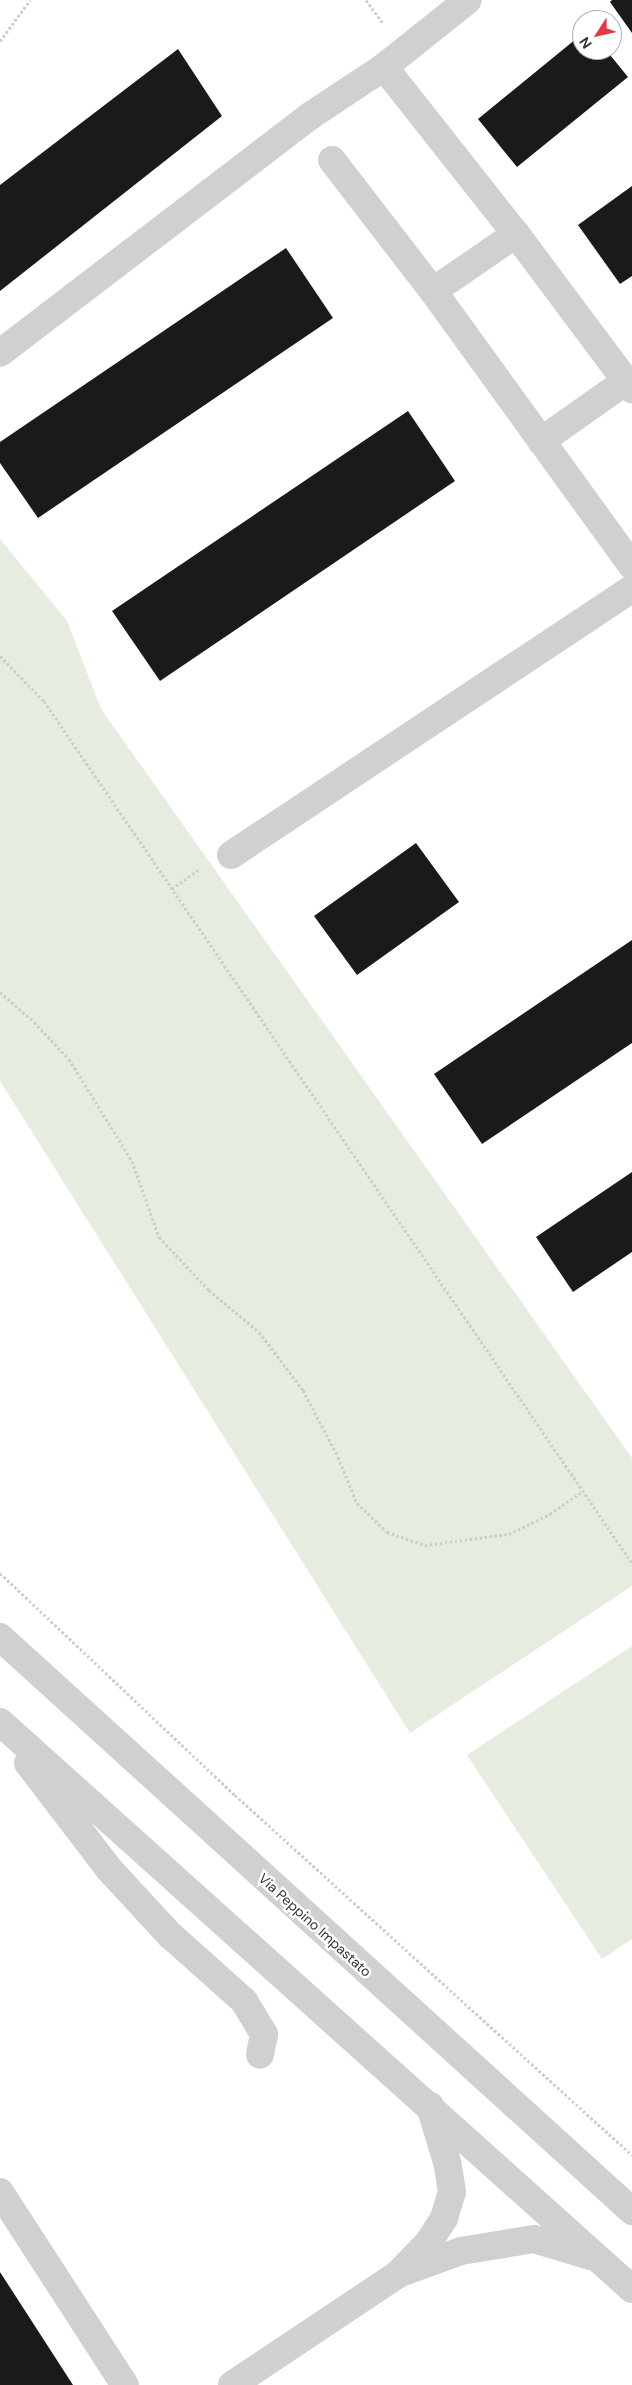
<!DOCTYPE html>
<html>
<head>
<meta charset="utf-8">
<style>
	body { margin:0 }
	#map { position:relative; width:632px; height:2385px; overflow:hidden; background:#fff; font-family:"DM Sans",sans-serif }
	div>[style] { position:absolute }
	.green>* { inset:0; background:#e6ecdf }
	.building>* { inset:0; background:#1a1a1a }
	.path>* { height:3px; margin-top:-1.5px; transform-origin:0; background:repeating-linear-gradient(90deg,#cdcdcd 0 2.5px,transparent 0 5px) }
	.minor>* { height:28px; margin:-14px; padding:0 14px; transform-origin:14px; border-radius:14px; background:#d0d0d0 }
	span { translate:-50% -50%; white-space:nowrap; text-align:center; line-height:1.15; -webkit-text-stroke:5px #fff; paint-order:stroke }
	.street-label { font-size:14px; color:#333 }
	.north { position:absolute; left:572px; top:10px; width:50px; height:50px; box-sizing:border-box; background:#fff; border:1px solid #adadad; border-radius:50%; rotate:235deg; font-size:14px; font-weight:700; line-height:20px; text-align:center; color:#333 }
	.north::after { content:''; display:block; margin:auto; width:18px; height:22px; background:#e63946; clip-path:polygon(50% 0,100% 100%,50% 72%,0 100%) }
</style>
</head>
<body>
<div id="map">
	<div class="green">
		<div style="clip-path:polygon(0 539px,67px 621px,101px 709px,632px 1458px,632px 1586px,410px 1733px,0 1081px)"></div>
		<div style="clip-path:polygon(632px 1646px,632px 1939px,602px 1959px,467px 1755px)"></div>
	</div>
	<div class="building">
		<div style="clip-path:polygon(612px 0,632px 0,632px 33px,610px 2px)"></div>
		<div style="clip-path:polygon(582px 34px,582px 50px,606px 50px,628px 77px,517px 167px,478px 119px)"></div>
		<div style="clip-path:polygon(178px 49px,222px 116px,0 291px,0 185px)"></div>
		<div style="clip-path:polygon(632px 186px,632px 276px,620px 284px,578px 225px)"></div>
		<div style="clip-path:polygon(286px 248px,333px 318px,38px 518px,0 463px,0 442px)"></div>
		<div style="clip-path:polygon(408px 411px,455px 481px,160px 681px,112px 611px)"></div>
		<div style="clip-path:polygon(416px 843px,459px 902px,357px 975px,314px 916px)"></div>
		<div style="clip-path:polygon(632px 940px,632px 1043px,482px 1144px,434px 1074px)"></div>
		<div style="clip-path:polygon(632px 1172px,632px 1252px,573px 1292px,536px 1237px)"></div>
		<div style="clip-path:polygon(0 2272px,73px 2385px,0 2385px)"></div>
	</div>
	<div class="path">
		<div style="left:366px;top:0;width:29px;rotate:54deg"></div>
		<div style="left:0;top:41px;width:51px;rotate:-53.8deg"></div>
		<div style="left:0;top:656px;width:63px;rotate:45.6deg"></div>
		<div style="left:44px;top:701px;width:1043px;rotate:55.7deg"></div>
		<div style="left:172px;top:889px;width:34px;rotate:-36deg"></div>
		<div style="left:0;top:992px;width:45px;rotate:41.4deg"></div>
		<div style="left:34px;top:1022px;width:51px;rotate:46.6deg"></div>
		<div style="left:69px;top:1059px;width:120px;rotate:58.3deg"></div>
		<div style="left:132px;top:1161px;width:81px;rotate:70.4deg"></div>
		<div style="left:159px;top:1237px;width:73px;rotate:46.7deg"></div>
		<div style="left:209px;top:1290px;width:65px;rotate:40deg"></div>
		<div style="left:259px;top:1332px;width:73px;rotate:52.8deg"></div>
		<div style="left:303px;top:1390px;width:76px;rotate:62.4deg"></div>
		<div style="left:338px;top:1457px;width:50px;rotate:67.6deg"></div>
		<div style="left:357px;top:1503px;width:42px;rotate:44deg"></div>
		<div style="left:387px;top:1532px;width:40px;rotate:18.9deg"></div>
		<div style="left:425px;top:1545px;width:85px;rotate:-7.5deg"></div>
		<div style="left:509px;top:1534px;width:46px;rotate:-26deg"></div>
		<div style="left:550px;top:1514px;width:40px;rotate:-34.9deg"></div>
		<div style="left:0;top:1573px;width:323px;rotate:43.4deg"></div>
		<div style="left:235px;top:1795px;width:536px;rotate:42.2deg"></div>
	</div>
	<div class="minor">
		<div style="left:384px;top:67px;width:213px;rotate:51.7deg"></div>
		<div style="left:516px;top:234px;width:194px;rotate:53.2deg"></div>
		<div style="left:332px;top:160px;width:165px;rotate:52.4deg"></div>
		<div style="left:433px;top:291px;width:339px;rotate:54.1deg"></div>
		<div style="left:433px;top:291px;width:101px;rotate:-34.5deg"></div>
		<div style="left:0;top:353px;width:390px;rotate:-37.4deg"></div>
		<div style="left:310px;top:116px;width:89px;rotate:-33.5deg"></div>
		<div style="left:384px;top:67px;width:107px;rotate:-38.6deg"></div>
		<div style="left:541px;top:441px;width:104px;rotate:-35.2deg"></div>
		<div style="left:231px;top:855px;width:481px;rotate:-33.6deg"></div>
		<div style="left:0;top:1637px;width:854px;rotate:42.25deg"></div>
		<div style="left:0;top:1722px;width:849px;rotate:41.9deg"></div>
		<div style="left:28px;top:1763px;width:133px;rotate:52.6deg"></div>
		<div style="left:109px;top:1869px;width:90px;rotate:47.3deg"></div>
		<div style="left:170px;top:1935px;width:99px;rotate:41.7deg"></div>
		<div style="left:244px;top:2001px;width:39px;rotate:59deg"></div>
		<div style="left:264px;top:2034px;width:21px;rotate:101deg"></div>
		<div style="left:0;top:2192px;width:230px;rotate:57.1deg"></div>
		<div style="left:403px;top:2272px;width:62px;rotate:-19.9deg"></div>
		<div style="left:461px;top:2251px;width:74px;rotate:-9.3deg"></div>
		<div style="left:534px;top:2239px;width:59px;rotate:16.9deg"></div>
		<div style="left:232px;top:2385px;width:198px;rotate:-33.7deg"></div>
		<div style="left:397px;top:2275px;width:45px;rotate:-45.9deg"></div>
		<div style="left:428px;top:2243px;width:30px;rotate:-57deg"></div>
		<div style="left:444px;top:2218px;width:27px;rotate:-73deg"></div>
		<div style="left:452px;top:2192px;width:30px;rotate:-99deg"></div>
		<div style="left:447px;top:2162px;width:59px;rotate:-106.9deg"></div>
	</div>
	<div class="street-label">
		<span style="left:315px;top:1925px;rotate:42deg">Via Peppino Impastato</span>
	</div>
	<div class="north">N</div>
</div>
</body>
</html>
